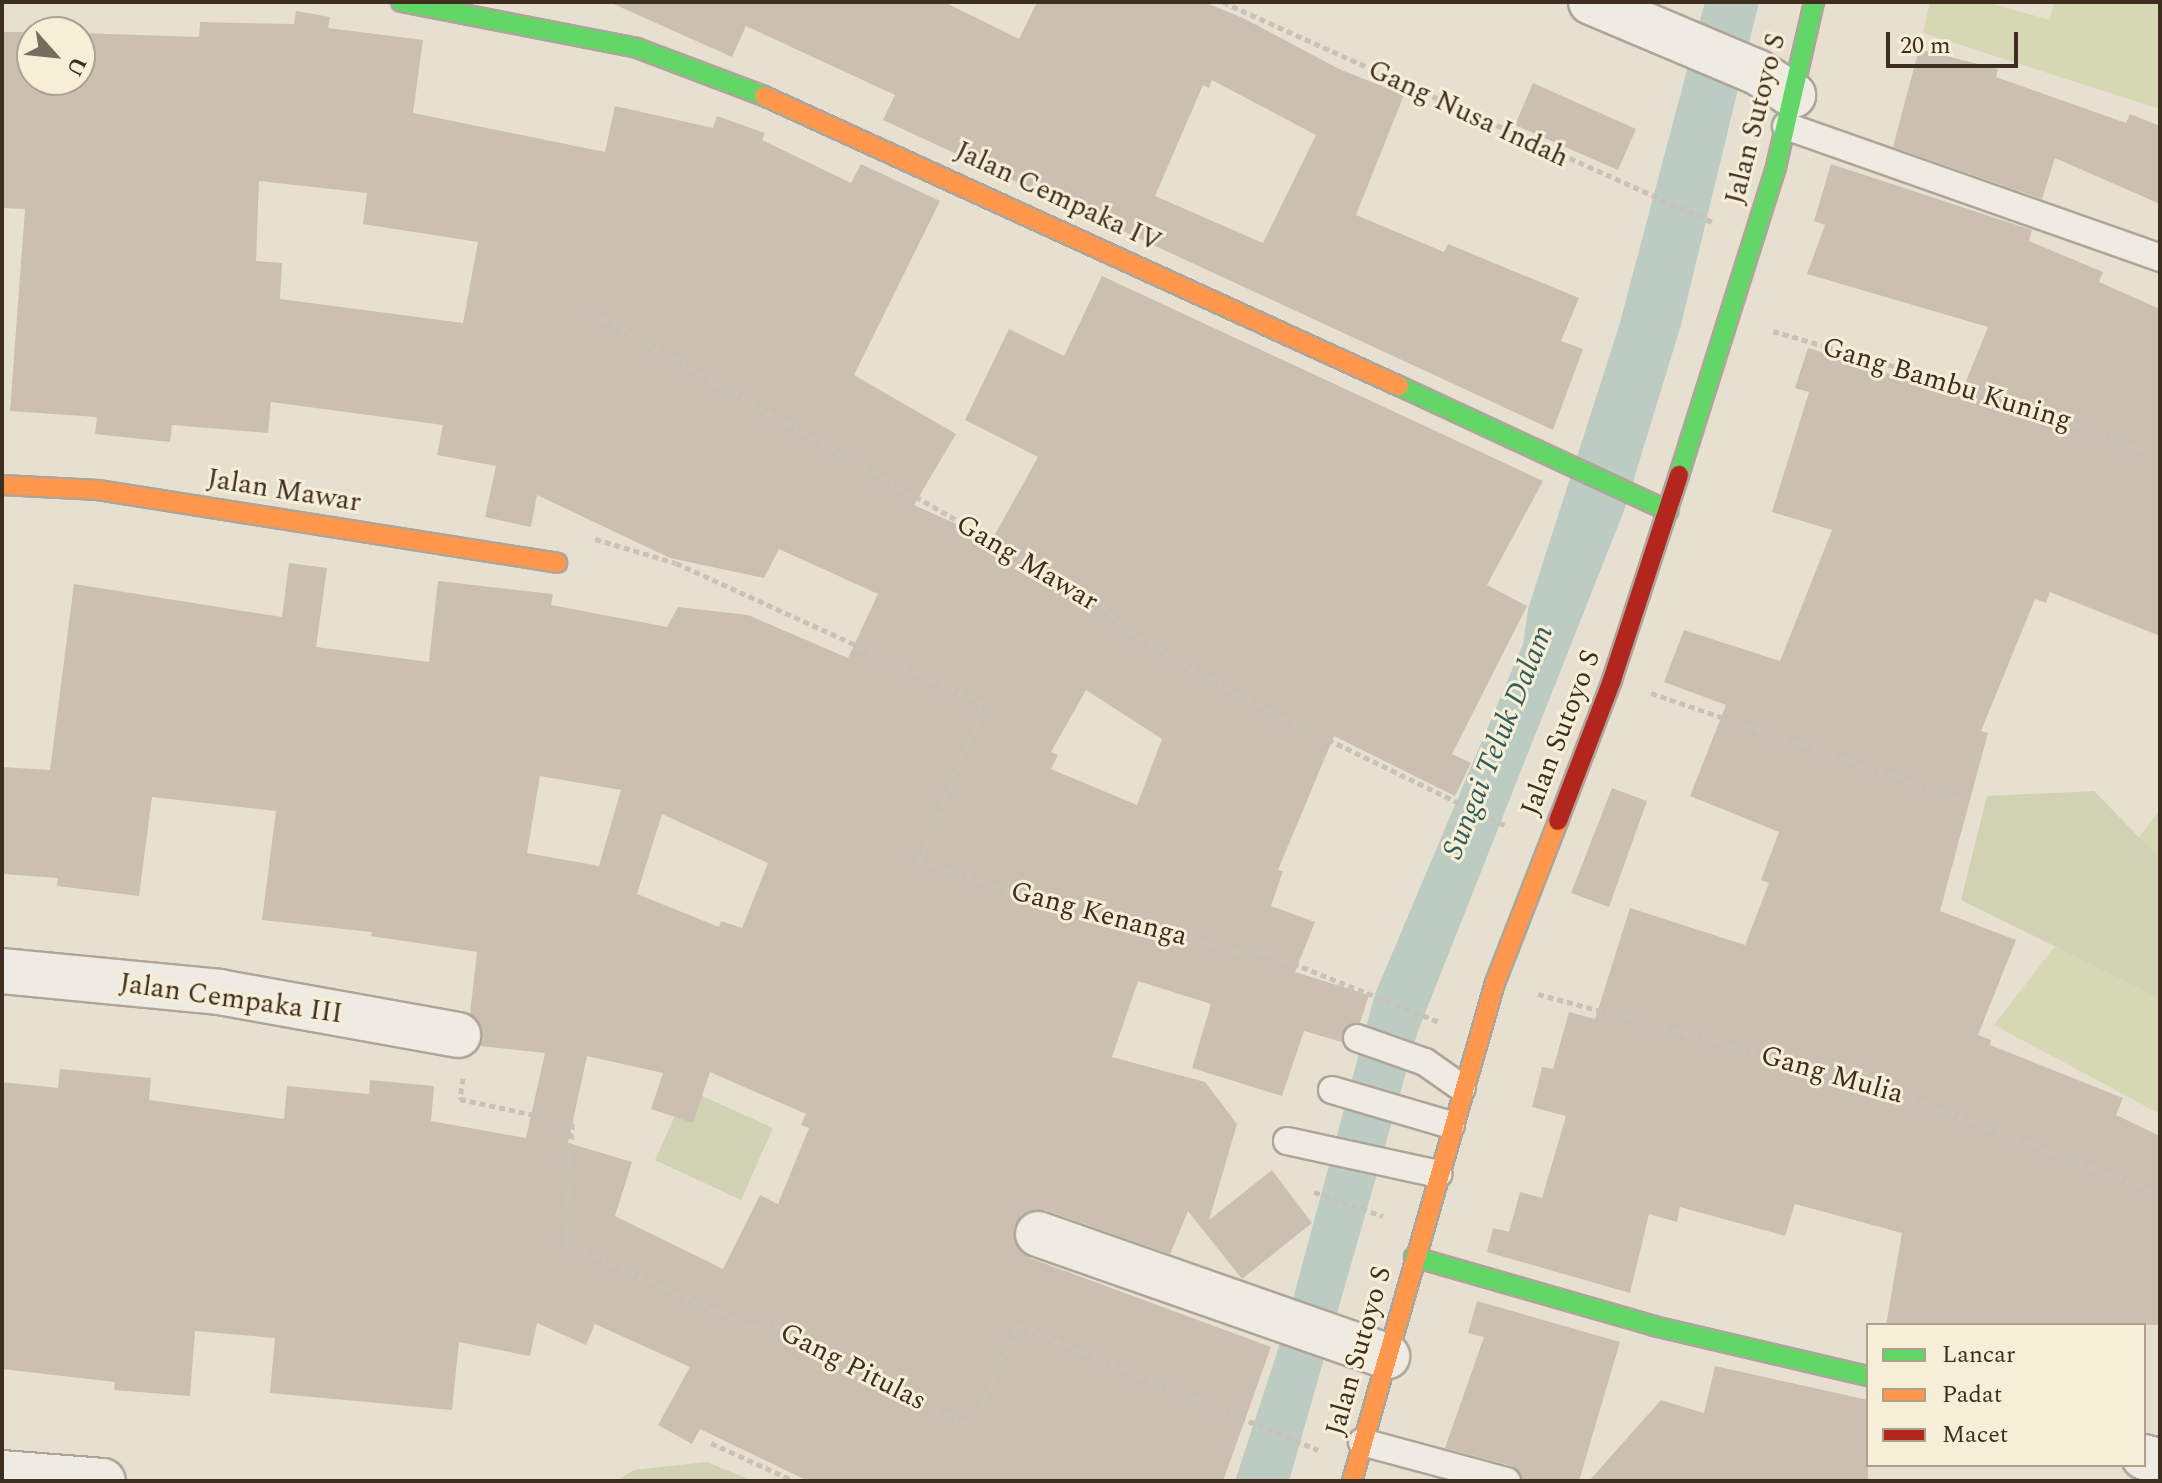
<!DOCTYPE html>
<html>
<head>
<meta charset="utf-8">
<style>
	body { margin:0 }
	#map { position:relative; width:2162px; height:1483px; overflow:hidden; background:#e7e0d1; font-family:Spectral,serif }
	div>[style] { position:absolute }
	.green>* { inset:0; background:#d6d7b3 }
	.cemetery>* { inset:0; background:#d1d1b3 }
	.water>* { inset:0; background:#bcccc2 }
	.building>* { inset:0; background:#cbbfb2 }
	.path>* { height:5px; margin-top:-2.5px; transform-origin:0; background:repeating-linear-gradient(90deg,#c8c2b9 0 6px,transparent 0 10px) }
	.roads { filter:drop-shadow(2px 0 #ada599) drop-shadow(-2px 0 #ada599) drop-shadow(0 2px #ada599) drop-shadow(0 -2px #ada599) }
	.lane>* { height:26px; margin:-13px; padding:0 13px; transform-origin:13px; border-radius:13px; background:#efebe3 }
	.street>* { height:44px; margin:-22px; padding:0 22px; transform-origin:22px; border-radius:22px; background:#efebe3 }
	.fast>* { height:18px; margin:-9px; padding:0 9px; transform-origin:9px; border-radius:9px; background:#63d668 }
	.slow>* { height:18px; margin:-9px; padding:0 9px; transform-origin:9px; border-radius:9px; background:#ff974d }
	.jam>* { height:18px; margin:-9px; padding:0 9px; transform-origin:9px; border-radius:9px; background:#b3261e }
	span { translate:-50% -50%; white-space:nowrap; text-align:center; line-height:1.15; -webkit-text-stroke:6px #f7eed8; paint-order:stroke }
	.street-label { font-size:28px; color:#3d2e20 }
	.water-label { font-size:30px; color:#2f5d5a; font-style:italic }
	.frame { position:absolute; inset:0; border:4px solid #3d2e20; pointer-events:none }
	.legend { position:absolute; left:1866px; top:1323px; width:280px; height:144px; box-sizing:border-box; background:#f7eed8; border:2px solid #ada18e; margin:0; padding:10px 14px; list-style:none; font-size:24px; color:#3d2e20 }
	.legend li { display:flex; align-items:center; gap:16px; height:40px }
	.legend b { width:40px; border:2px solid #ada18e }
	.north { position:absolute; left:16px; top:16px; width:80px; height:80px; box-sizing:border-box; background:#f7eed8; border:2px solid #ada18e; border-radius:50%; rotate:117deg; font-size:22px; font-weight:700; line-height:32px; text-align:center; color:#3d2e20 }
	.north::after { content:''; display:block; margin:auto; width:28px; height:36px; background:#786c5e; clip-path:polygon(50% 0,100% 100%,50% 72%,0 100%) }
	.scale { position:absolute; left:1886px; top:32px; width:132px; height:36px; box-sizing:border-box; border:4px solid #3d2e20; border-top:0; padding-left:10px; font-size:24px; line-height:28px; white-space:nowrap; color:#3d2e20; -webkit-text-stroke:6px #f7eed8; paint-order:stroke }
</style>
</head>
<body>
<div id="map">
	<div class="green">
		<div style="clip-path:polygon(1930px 2px,1986px 2px,2050px 20px,2054px 2px,2160px 2px,2160px 109px,1923px 33px)"></div>
		<div style="clip-path:polygon(2160px 810px,2160px 1114px,1994px 1025px)"></div>
	</div>
	<div class="cemetery">
		<div style="clip-path:polygon(2094px 791px,2160px 859px,2160px 998px,1961px 900px,1987px 796px)"></div>
		<div style="clip-path:polygon(687px 1089px,773px 1128px,741px 1200px,655px 1160px)"></div>
		<div style="clip-path:polygon(707px 1462px,753px 1481px,616px 1481px,634px 1470px)"></div>
	</div>
	<div class="water">
		<div style="clip-path:polygon(1705px 2px,1759px 2px,1681px 325px,1625px 508px,1418px 1031px,1289px 1481px,1235px 1481px,1286px 1325px,1375px 994px,1523px 644px,1528px 609px,1619px 326px)"></div>
	</div>
	<div class="building">
		<div style="clip-path:polygon(evenodd,609px 2px,944px 2px,1019px 39px,1037px 2px,1204px 2px,1245px 19px,1339px 69px,1404px 95px,1356px 215px,1444px 252px,1448px 244px,1579px 298px,1561px 341px,1583px 349px,1553px 430px,883px 120px,895px 95px,746px 26px,732px 57px,609px 2px,1212px 80px,1316px 135px,1263px 243px,1155px 196px,1203px 85px,1209px 88px,1212px 80px)"></div>
		<div style="clip-path:polygon(evenodd,296px 11px,330px 17px,328px 28px,423px 40px,413px 113px,605px 152px,615px 106px,713px 128px,717px 116px,765px 133px,762px 140px,851px 183px,861px 164px,940px 201px,854px 375px,956px 434px,914px 505px,992px 540px,1038px 457px,965px 420px,1009px 329px,1064px 356px,1102px 276px,1543px 481px,1487px 585px,1527px 606px,1452px 754px,1471px 763px,1455px 796px,1334px 736px,1278px 870px,1283px 871px,1271px 906px,1315px 922px,1295px 972px,1369px 995px,1360px 1023px,1346px 1026px,1342px 1042px,1304px 1031px,1282px 1096px,1192px 1068px,1211px 1004px,1138px 981px,1112px 1057px,1205px 1082px,1237px 1124px,1209px 1220px,1272px 1170px,1312px 1223px,1242px 1279px,1188px 1211px,1170px 1254px,1045px 1210px,1022px 1215px,1014px 1227px,1019px 1250px,1030px 1258px,1271px 1347px,1223px 1481px,808px 1481px,700px 1429px,692px 1444px,658px 1425px,690px 1367px,595px 1324px,586px 1345px,537px 1323px,530px 1356px,459px 1342px,452px 1410px,270px 1393px,275px 1338px,195px 1331px,190px 1396px,114px 1390px,115px 1382px,2px 1369px,2px 1082px,58px 1088px,60px 1069px,151px 1078px,149px 1100px,284px 1119px,287px 1086px,369px 1094px,370px 1080px,434px 1086px,431px 1121px,526px 1138px,545px 1053px,480px 1046px,482px 1027px,470px 1014px,477px 952px,371px 936px,372px 932px,262px 920px,276px 811px,152px 797px,139px 896px,57px 886px,58px 878px,2px 874px,2px 767px,50px 770px,74px 584px,282px 617px,289px 563px,327px 568px,316px 647px,429px 662px,438px 581px,553px 594px,551px 605px,667px 627px,678px 607px,748px 615px,848px 658px,878px 594px,779px 549px,764px 578px,670px 558px,537px 495px,531px 527px,485px 517px,496px 466px,437px 455px,443px 425px,271px 402px,268px 433px,172px 425px,170px 442px,95px 434px,97px 417px,10px 411px,25px 209px,2px 208px,2px 32px,39px 32px,32px 32px,32px 80px,80px 80px,80px 33px,199px 37px,200px 22px,294px 24px,296px 11px,259px 181px,367px 193px,363px 224px,478px 242px,463px 323px,280px 299px,282px 263px,256px 261px,259px 181px,296px 11px,1086px 690px,1162px 739px,1137px 805px,1051px 769px,1058px 755px,1051px 752px,1086px 690px,296px 11px,540px 776px,621px 790px,599px 866px,527px 853px,540px 776px,296px 11px,662px 814px,768px 863px,742px 928px,721px 921px,719px 927px,637px 894px,662px 814px,296px 11px,587px 1056px,663px 1073px,651px 1109px,693px 1123px,710px 1072px,806px 1114px,801px 1125px,809px 1128px,778px 1204px,760px 1195px,723px 1269px,615px 1216px,632px 1162px,568px 1143px,587px 1056px)"></div>
		<div style="clip-path:polygon(1919px 49px,1998px 69px,1996px 77px,2126px 123px,2130px 114px,2160px 126px,2160px 204px,2055px 158px,2042px 199px,1893px 147px)"></div>
		<div style="clip-path:polygon(1533px 83px,1636px 129px,1618px 170px,1515px 125px)"></div>
		<div style="clip-path:polygon(1831px 164px,2032px 230px,2029px 241px,2103px 272px,2099px 282px,2160px 309px,2160px 636px,2050px 592px,2046px 603px,2035px 599px,1981px 731px,1988px 733px,1940px 911px,2016px 940px,1978px 1035px,1991px 1040px,1990px 1045px,2123px 1098px,2116px 1115px,2160px 1136px,2160px 1325px,1886px 1325px,1902px 1233px,1795px 1204px,1785px 1236px,1680px 1207px,1677px 1222px,1649px 1214px,1630px 1293px,1487px 1252px,1493px 1228px,1509px 1232px,1520px 1192px,1542px 1198px,1566px 1116px,1532px 1107px,1542px 1067px,1553px 1069px,1569px 1012px,1595px 1019px,1630px 908px,1745px 945px,1769px 883px,1761px 880px,1779px 832px,1690px 796px,1726px 705px,1664px 682px,1684px 630px,1780px 661px,1832px 530px,1772px 512px,1809px 392px,1795px 388px,1808px 348px,1960px 396px,1988px 327px,1807px 274px,1825px 225px,1814px 221px)"></div>
		<div style="clip-path:polygon(1612px 788px,1647px 801px,1609px 907px,1571px 893px)"></div>
		<div style="clip-path:polygon(1477px 1301px,1620px 1342px,1579px 1481px,1523px 1481px,1512px 1466px,1445px 1448px,1484px 1337px,1468px 1333px)"></div>
		<div style="clip-path:polygon(1715px 1366px,1868px 1400px,1868px 1481px,1589px 1481px,1661px 1400px,1704px 1413px)"></div>
	</div>
	<div class="path">
		<div style="left:1223px;top:2px;width:536px;rotate:24.22deg"></div>
		<div style="left:594px;top:313px;width:577px;rotate:29.72deg"></div>
		<div style="left:1095px;top:599px;width:39px;rotate:46deg"></div>
		<div style="left:1122px;top:627px;width:145px;rotate:30.3deg"></div>
		<div style="left:1247px;top:700px;width:290px;rotate:25.9deg"></div>
		<div style="left:1773px;top:331px;width:274px;rotate:16.3deg"></div>
		<div style="left:2036px;top:408px;width:133px;rotate:21.6deg"></div>
		<div style="left:595px;top:539px;width:84px;rotate:16.5deg"></div>
		<div style="left:676px;top:563px;width:333px;rotate:24.5deg"></div>
		<div style="left:979px;top:701px;width:9px;rotate:69deg"></div>
		<div style="left:982px;top:709px;width:164px;rotate:112.6deg"></div>
		<div style="left:919px;top:860px;width:173px;rotate:18.5deg"></div>
		<div style="left:1083px;top:915px;width:60px;rotate:7.7deg"></div>
		<div style="left:1142px;top:923px;width:98px;rotate:17.1deg"></div>
		<div style="left:1236px;top:952px;width:29px"></div>
		<div style="left:1265px;top:952px;width:188px;rotate:21.9deg"></div>
		<div style="left:1651px;top:693px;width:340px;rotate:18.9deg"></div>
		<div style="left:1538px;top:994px;width:348px;rotate:15deg"></div>
		<div style="left:1874px;top:1084px;width:306px;rotate:21deg"></div>
		<div style="left:463px;top:1078px;width:21px;rotate:98deg"></div>
		<div style="left:460px;top:1099px;width:115px;rotate:12.1deg"></div>
		<div style="left:572px;top:1123px;width:120px;rotate:93.3deg"></div>
		<div style="left:565px;top:1243px;width:209px;rotate:24.2deg"></div>
		<div style="left:756px;top:1329px;width:9px;rotate:-32deg"></div>
		<div style="left:764px;top:1324px;width:15px;rotate:11deg"></div>
		<div style="left:779px;top:1327px;width:47px;rotate:36.4deg"></div>
		<div style="left:817px;top:1355px;width:170px;rotate:24.6deg"></div>
		<div style="left:972px;top:1426px;width:111px;rotate:-65.5deg"></div>
		<div style="left:1018px;top:1325px;width:325px;rotate:22.6deg"></div>
		<div style="left:1314px;top:1192px;width:73px;rotate:19.2deg"></div>
		<div style="left:711px;top:1443px;width:91px;rotate:24.6deg"></div>
	</div>
	<div class="roads">
		<div class="lane">
			<div style="left:1786px;top:126px;width:397px;rotate:19.4deg"></div>
			<div style="left:1357px;top:1038px;width:72px;rotate:19.4deg"></div>
			<div style="left:1425px;top:1062px;width:45px;rotate:35.1deg"></div>
			<div style="left:1332px;top:1090px;width:124px;rotate:16.4deg"></div>
			<div style="left:1287px;top:1141px;width:155px;rotate:12.3deg"></div>
			<div style="left:1362px;top:1442px;width:150px;rotate:15.1deg"></div>
		</div>
		<div class="street">
			<div style="left:1591px;top:2px;width:180px;rotate:22.9deg"></div>
			<div style="left:1757px;top:72px;width:43px;rotate:32.6deg"></div>
			<div style="left:2px;top:971px;width:218px;rotate:5.5deg"></div>
			<div style="left:219px;top:992px;width:243px;rotate:10.2deg"></div>
			<div style="left:1038px;top:1234px;width:370px;rotate:19.3deg"></div>
			<div style="left:2144px;top:1457px;width:17px;rotate:17deg"></div>
			<div style="left:2px;top:1473px;width:101px;rotate:4.5deg"></div>
		</div>
		<div class="fast">
			<div style="left:401px;top:2px;width:240px;rotate:11deg"></div>
			<div style="left:637px;top:48px;width:136px;rotate:20.7deg"></div>
			<div style="left:1399px;top:386px;width:297px;rotate:24.9deg"></div>
			<div style="left:1679px;top:475px;width:323px;rotate:-72.5deg"></div>
			<div style="left:1776px;top:167px;width:169px;rotate:-77deg"></div>
			<div style="left:1414px;top:1257px;width:250px;rotate:16deg"></div>
			<div style="left:1654px;top:1326px;width:220px;rotate:13.2deg"></div>
		</div>
		<div class="slow">
			<div style="left:764px;top:96px;width:698px;rotate:24.55deg"></div>
			<div style="left:2px;top:485px;width:96px;rotate:3deg"></div>
			<div style="left:98px;top:490px;width:465px;rotate:9deg"></div>
			<div style="left:1352px;top:1481px;width:518px;rotate:-73.98deg"></div>
			<div style="left:1495px;top:983px;width:174px;rotate:-68.7deg"></div>
		</div>
		<div class="jam">
			<div style="left:1558px;top:821px;width:151px;rotate:-69deg"></div>
			<div style="left:1612px;top:680px;width:216px;rotate:-71.9deg"></div>
		</div>
	</div>
	<div class="street-label">
		<span style="left:1468px;top:114px;rotate:25deg">Gang Nusa Indah</span>
		<span style="left:1756px;top:119px;rotate:-76deg">Jalan Sutoyo S</span>
		<span style="left:1058px;top:197px;rotate:25deg">Jalan Cempaka IV</span>
		<span style="left:1947px;top:384px;rotate:17deg">Gang Bambu Kuning</span>
		<span style="left:284px;top:491px;rotate:9deg">Jalan Mawar</span>
		<span style="left:1027px;top:563px;rotate:31deg">Gang Mawar</span>
		<span style="left:1561px;top:733px;rotate:-69deg">Jalan Sutoyo S</span>
		<span style="left:1099px;top:914px;rotate:15deg">Gang Kenanga</span>
		<span style="left:231px;top:999px;rotate:8deg">Jalan Cempaka III</span>
		<span style="left:1832px;top:1075px;rotate:16deg">Gang Mulia</span>
		<span style="left:1359px;top:1351px;rotate:-74deg">Jalan Sutoyo S</span>
		<span style="left:853px;top:1367px;rotate:27deg">Gang Pitulas</span>
	</div>
	<div class="water-label">
		<span style="left:1498px;top:742px;rotate:-68deg">Sungai Teluk Dalam</span>
	</div>
	<div class="frame"></div>
	<ul class="legend">
	<li><b style="height:10px;background:#63d668"></b>Lancar</li>
	<li><b style="height:10px;background:#ff974d"></b>Padat</li>
	<li><b style="height:10px;background:#b3261e"></b>Macet</li>
	</ul>
	<div class="north">U</div>
	<div class="scale">20 m</div>
</div>
</body>
</html>
